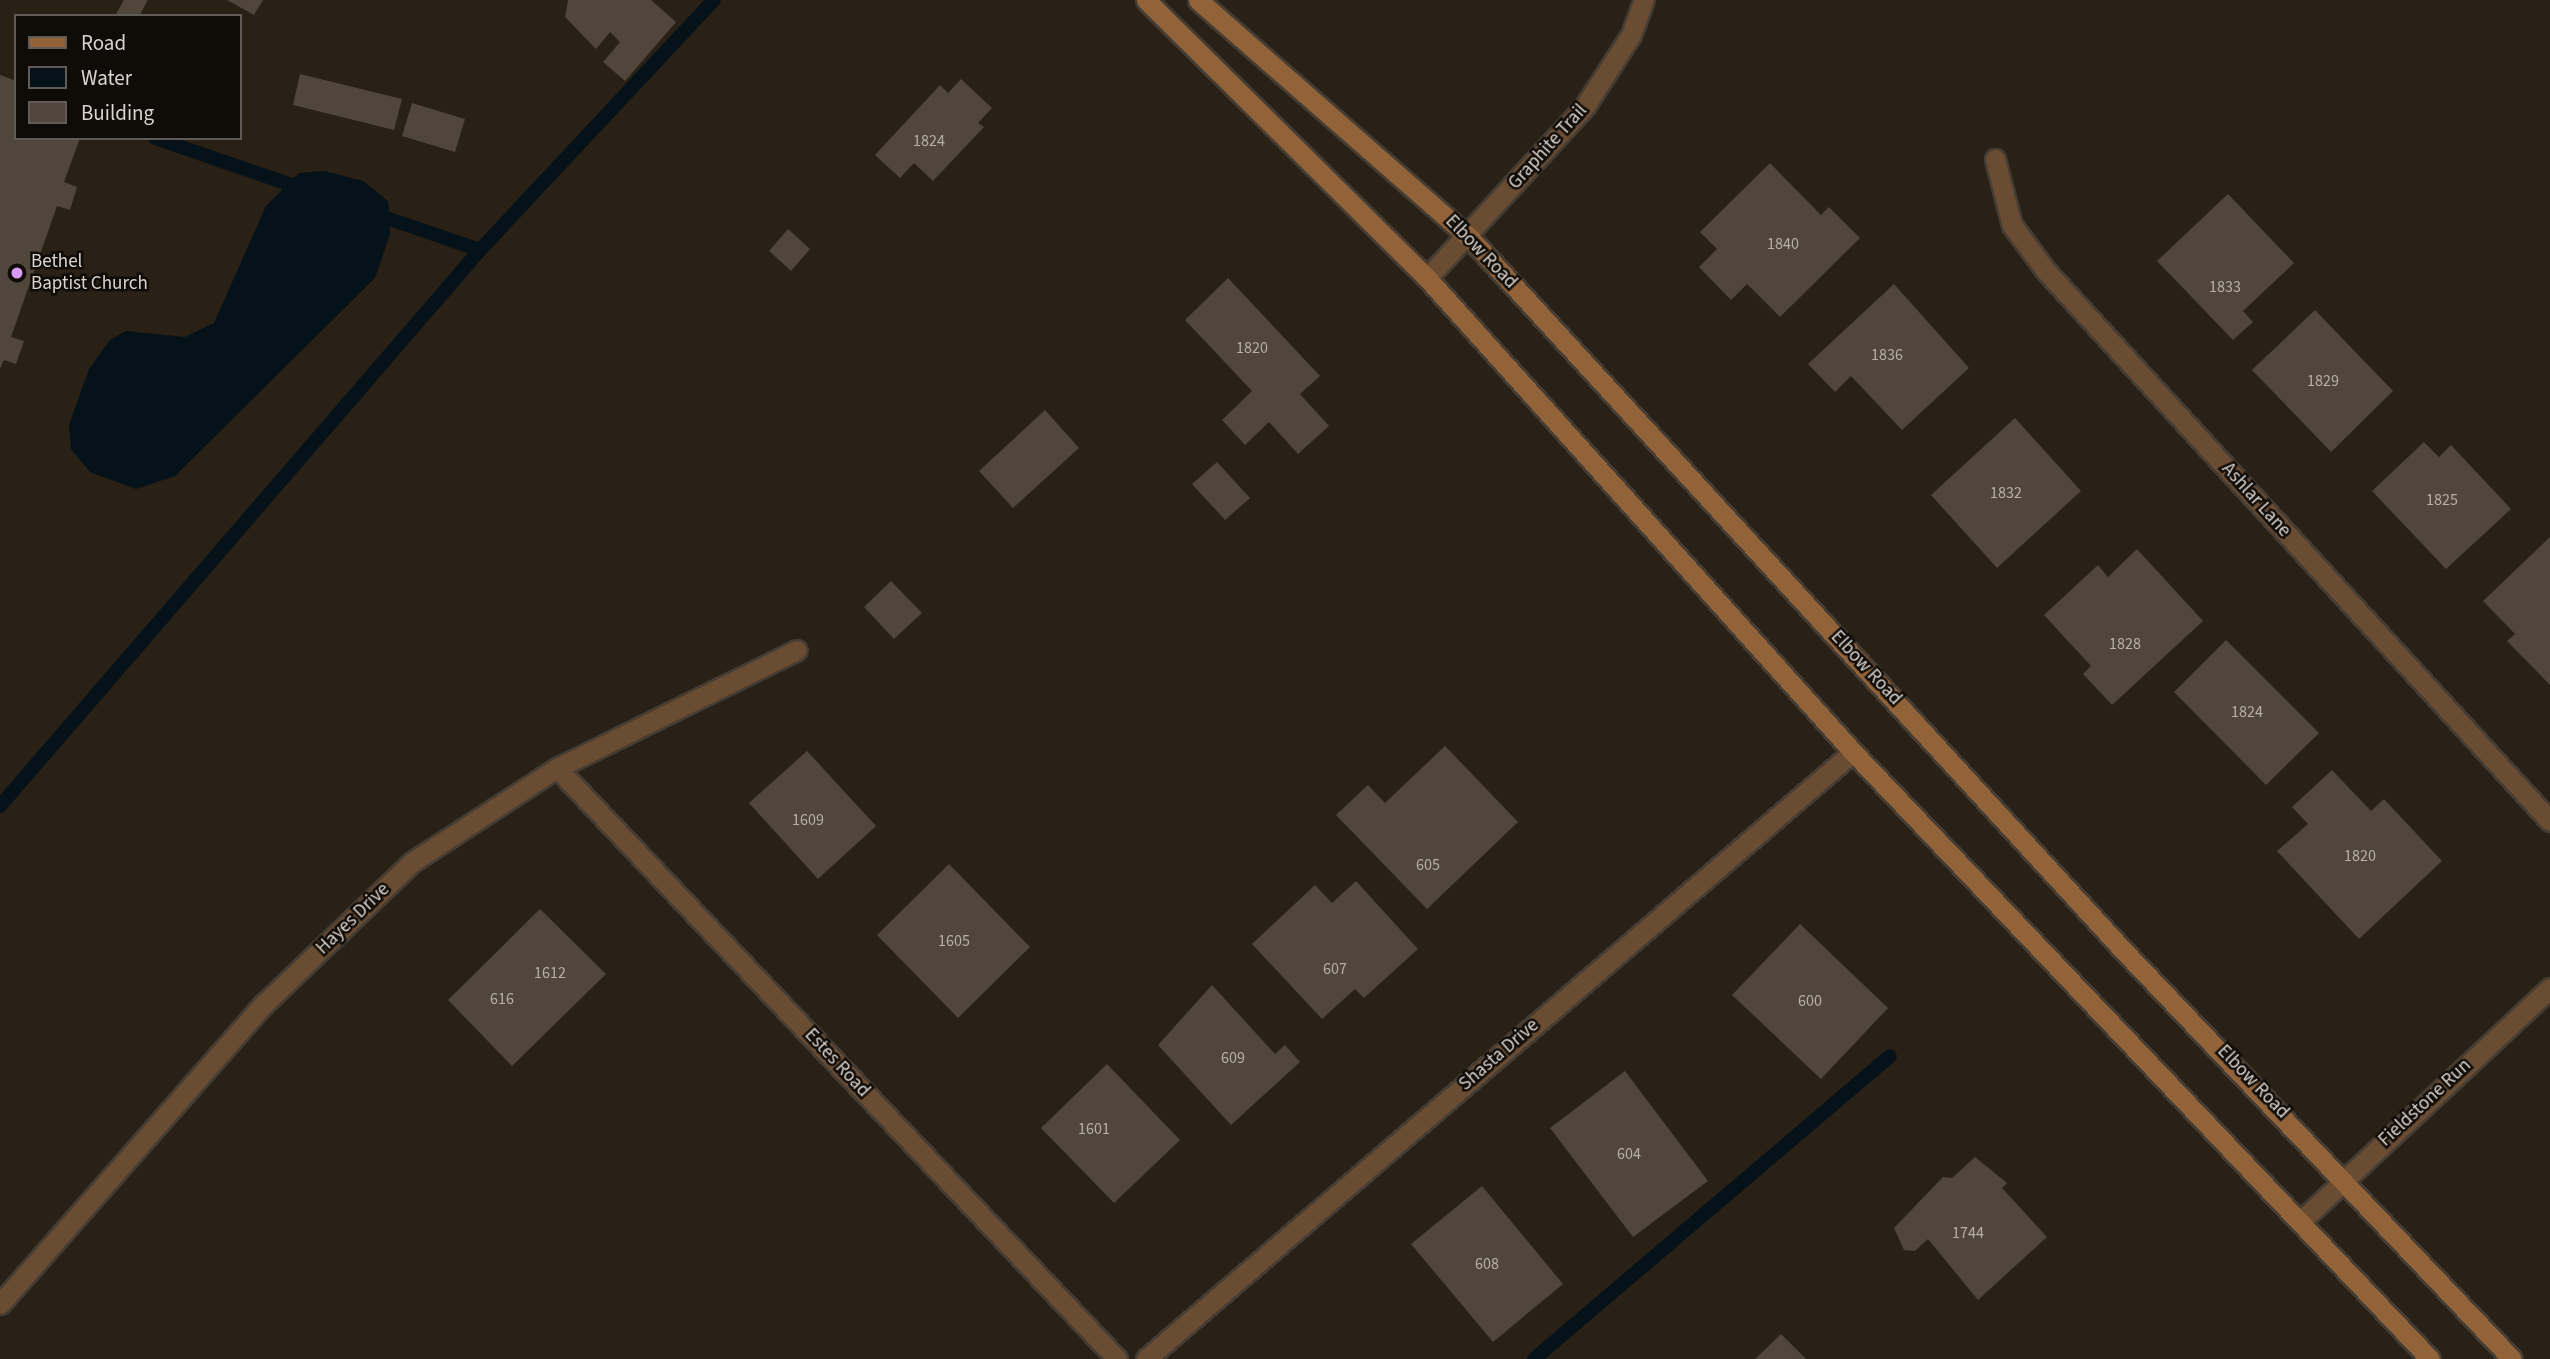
<!DOCTYPE html>
<html>
<head>
<meta charset="utf-8">
<style>
	body { margin:0 }
	#map { position:relative; width:2550px; height:1359px; overflow:hidden; background:#292016; font-family:"Source Sans 3",sans-serif }
	div>[style] { position:absolute }
	.water>* { inset:0; background:#051219 }
	.stream>* { height:14px; margin:-7px; padding:0 7px; transform-origin:7px; border-radius:7px; background:#051219 }
	.building>* { inset:0; background:#50463b }
	.roads { filter:drop-shadow(2px 0 #453d33) drop-shadow(-2px 0 #453d33) drop-shadow(0 2px #453d33) drop-shadow(0 -2px #453d33) }
	.minor>* { height:19px; margin:-9.5px; padding:0 9.5px; transform-origin:9.5px; border-radius:9.5px; background:#6a4c33 }
	.secondary>* { height:19px; margin:-9.5px; padding:0 9.5px; transform-origin:9.5px; border-radius:9.5px; background:#926339 }
	.dots>* { width:19px; height:19px; translate:-50% -50%; box-sizing:border-box; border:4px solid #0f0b07; border-radius:50% }
	span { translate:-50% -50%; white-space:nowrap; text-align:center; line-height:1.15; -webkit-text-stroke:5px #0f0b07; paint-order:stroke }
	.number-label { font-size:16px; color:#b8b0a8 }
	.number-label span { -webkit-text-stroke-width:0 }
	.street-label { font-size:19px; color:#dad4cd }
	.poi-label { font-size:19px; color:#dad4cd }
	.left { translate:0 -50%; text-align:left }
	.legend { position:absolute; left:14px; top:14px; width:228px; height:126px; box-sizing:border-box; background:#0f0b07; border:2px solid #605b56; margin:0; padding:9px 12px; list-style:none; font-size:21px; color:#dad4cd }
	.legend li { display:flex; align-items:center; gap:14px; height:35px }
	.legend b { width:35px; border:2px solid #605b56 }
</style>
</head>
<body>
<div id="map">
	<div class="water">
		<div style="clip-path:polygon(324px 171px,363px 181px,388px 201px,390px 234px,375px 278px,175px 476px,136px 489px,90px 472px,71px 449px,69px 425px,89px 369px,110px 340px,126px 331px,185px 337px,214px 323px,266px 206px,299px 173px)"></div>
	</div>
	<div class="stream">
		<div style="left:155px;top:138px;width:157px;rotate:19deg"></div>
		<div style="left:372px;top:213px;width:114px;rotate:18.9deg"></div>
		<div style="left:0;top:806px;width:735px;rotate:-49.2deg"></div>
		<div style="left:480px;top:250px;width:342px;rotate:-46.9deg"></div>
		<div style="left:1534px;top:1359px;width:467px;rotate:-40.4deg"></div>
	</div>
	<div class="building">
		<div style="clip-path:polygon(124px 0,148px 0,139px 16px,115px 16px)"></div>
		<div style="clip-path:polygon(227px 0,263px 0,254px 15px)"></div>
		<div style="clip-path:polygon(568px 0,651px 0,676px 22px,625px 81px,603px 62px,620px 42px,610px 32px,596px 49px,565px 17px)"></div>
		<div style="clip-path:polygon(300px 74px,402px 99px,394px 130px,293px 105px)"></div>
		<div style="clip-path:polygon(0 75px,16px 81px,16px 138px,80px 138px,64px 182px,77px 187px,70px 210px,57px 206px,11px 337px,24px 341px,16px 364px,4px 360px,0 369px)"></div>
		<div style="clip-path:polygon(961px 79px,992px 108px,978px 123px,984px 127px,933px 181px,914px 163px,900px 178px,875px 155px,940px 85px,948px 93px)"></div>
		<div style="clip-path:polygon(412px 103px,465px 119px,455px 152px,402px 136px)"></div>
		<div style="clip-path:polygon(1770px 163px,1821px 215px,1829px 207px,1860px 238px,1780px 317px,1747px 284px,1731px 300px,1699px 267px,1717px 249px,1700px 232px)"></div>
		<div style="clip-path:polygon(2228px 194px,2294px 263px,2243px 311px,2253px 322px,2233px 340px,2157px 261px)"></div>
		<div style="clip-path:polygon(788px 229px,810px 249px,791px 271px,769px 251px)"></div>
		<div style="clip-path:polygon(1228px 278px,1320px 376px,1300px 394px,1329px 426px,1298px 454px,1269px 422px,1245px 445px,1222px 420px,1252px 391px,1185px 320px)"></div>
		<div style="clip-path:polygon(1894px 284px,1969px 368px,1902px 430px,1851px 376px,1835px 392px,1808px 364px)"></div>
		<div style="clip-path:polygon(2315px 310px,2393px 391px,2331px 452px,2252px 370px)"></div>
		<div style="clip-path:polygon(1045px 410px,1079px 448px,1013px 508px,979px 471px)"></div>
		<div style="clip-path:polygon(2015px 418px,2081px 491px,1997px 568px,1931px 495px)"></div>
		<div style="clip-path:polygon(2424px 442px,2439px 457px,2451px 445px,2511px 509px,2446px 569px,2372px 491px)"></div>
		<div style="clip-path:polygon(1217px 462px,1250px 498px,1225px 520px,1192px 484px)"></div>
		<div style="clip-path:polygon(2550px 537px,2550px 685px,2507px 641px,2515px 634px,2483px 601px)"></div>
		<div style="clip-path:polygon(2137px 549px,2203px 621px,2112px 705px,2083px 674px,2091px 666px,2044px 615px,2098px 565px,2108px 577px)"></div>
		<div style="clip-path:polygon(891px 581px,922px 613px,894px 639px,864px 607px)"></div>
		<div style="clip-path:polygon(2226px 640px,2319px 733px,2266px 785px,2174px 692px)"></div>
		<div style="clip-path:polygon(1445px 746px,1518px 822px,1427px 909px,1336px 815px,1368px 785px,1385px 803px)"></div>
		<div style="clip-path:polygon(807px 751px,876px 826px,818px 879px,749px 803px)"></div>
		<div style="clip-path:polygon(2332px 770px,2371px 811px,2384px 799px,2442px 861px,2359px 939px,2277px 851px,2308px 824px,2292px 807px)"></div>
		<div style="clip-path:polygon(949px 864px,1030px 947px,958px 1018px,877px 935px)"></div>
		<div style="clip-path:polygon(1356px 881px,1418px 949px,1364px 998px,1355px 989px,1322px 1019px,1252px 944px,1315px 885px,1332px 903px)"></div>
		<div style="clip-path:polygon(540px 909px,606px 974px,512px 1066px,448px 1000px)"></div>
		<div style="clip-path:polygon(1800px 924px,1888px 1008px,1821px 1079px,1732px 995px)"></div>
		<div style="clip-path:polygon(1212px 985px,1275px 1054px,1285px 1045px,1300px 1062px,1231px 1125px,1158px 1045px)"></div>
		<div style="clip-path:polygon(1107px 1064px,1180px 1140px,1114px 1203px,1041px 1128px)"></div>
		<div style="clip-path:polygon(1625px 1071px,1708px 1181px,1633px 1237px,1550px 1128px)"></div>
		<div style="clip-path:polygon(1975px 1157px,2007px 1183px,2002px 1188px,2047px 1237px,1978px 1300px,1928px 1239px,1915px 1251px,1904px 1250px,1894px 1228px,1943px 1177px,1952px 1178px)"></div>
		<div style="clip-path:polygon(1482px 1186px,1563px 1284px,1493px 1342px,1411px 1244px)"></div>
		<div style="clip-path:polygon(1781px 1334px,1806px 1359px,1755px 1359px)"></div>
	</div>
	<div class="roads">
		<div class="minor">
			<div style="left:1995px;top:159px;width:68px;rotate:75.6deg"></div>
			<div style="left:2012px;top:225px;width:57px;rotate:53.5deg"></div>
			<div style="left:2046px;top:271px;width:746px;rotate:47.5deg"></div>
			<div style="left:1427px;top:278px;width:234px;rotate:-47.4deg"></div>
			<div style="left:1585px;top:106px;width:85px;rotate:-57.1deg"></div>
			<div style="left:1631px;top:35px;width:37px;rotate:-70deg"></div>
			<div style="left:557px;top:768px;width:814px;rotate:46.54deg"></div>
			<div style="left:2301px;top:1221px;width:341px;rotate:-43.1deg"></div>
			<div style="left:0;top:1304px;width:400px;rotate:-48.7deg"></div>
			<div style="left:264px;top:1004px;width:205px;rotate:-43.8deg"></div>
			<div style="left:412px;top:862px;width:173px;rotate:-33deg"></div>
			<div style="left:557px;top:768px;width:267px;rotate:-26.2deg"></div>
			<div style="left:1146px;top:1359px;width:932px;rotate:-40.65deg"></div>
		</div>
		<div class="secondary">
			<div style="left:1146px;top:0;width:395px;rotate:44.7deg"></div>
			<div style="left:1427px;top:278px;width:637px;rotate:48.05deg"></div>
			<div style="left:1853px;top:752px;width:837px;rotate:46.45deg"></div>
			<div style="left:1198px;top:0;width:359px;rotate:41.2deg"></div>
			<div style="left:1468px;top:236px;width:969px;rotate:47.47deg"></div>
			<div style="left:2123px;top:950px;width:564px;rotate:46.44deg"></div>
		</div>
	</div>
	<div class="dots">
		<div style="left:17px;top:273px;background:#d99af7"></div>
	</div>
	<div class="number-label">
		<span style="left:929px;top:141px">1824</span>
		<span style="left:1783px;top:244px">1840</span>
		<span style="left:2225px;top:287px">1833</span>
		<span style="left:1252px;top:348px">1820</span>
		<span style="left:1887px;top:355px">1836</span>
		<span style="left:2323px;top:381px">1829</span>
		<span style="left:2006px;top:493px">1832</span>
		<span style="left:2442px;top:500px">1825</span>
		<span style="left:2125px;top:644px">1828</span>
		<span style="left:2247px;top:712px">1824</span>
		<span style="left:808px;top:820px">1609</span>
		<span style="left:2360px;top:856px">1820</span>
		<span style="left:1428px;top:865px">605</span>
		<span style="left:954px;top:941px">1605</span>
		<span style="left:1335px;top:969px">607</span>
		<span style="left:550px;top:973px">1612</span>
		<span style="left:502px;top:999px">616</span>
		<span style="left:1810px;top:1001px">600</span>
		<span style="left:1233px;top:1058px">609</span>
		<span style="left:1094px;top:1129px">1601</span>
		<span style="left:1629px;top:1154px">604</span>
		<span style="left:1968px;top:1233px">1744</span>
		<span style="left:1487px;top:1264px">608</span>
	</div>
	<div class="street-label">
		<span style="left:1548px;top:147px;rotate:-48deg">Graphite Trail</span>
		<span style="left:1481px;top:252px;rotate:46deg">Elbow Road</span>
		<span style="left:2256px;top:500px;rotate:48deg">Ashlar Lane</span>
		<span style="left:1866px;top:668px;rotate:47deg">Elbow Road</span>
		<span style="left:353px;top:919px;rotate:-44deg">Hayes Drive</span>
		<span style="left:1499px;top:1055px;rotate:-41deg">Shasta Drive</span>
		<span style="left:837px;top:1063px;rotate:47deg">Estes Road</span>
		<span style="left:2253px;top:1082px;rotate:46deg">Elbow Road</span>
		<span style="left:2425px;top:1103px;rotate:-43deg">Fieldstone Run</span>
	</div>
	<div class="poi-label">
		<span class="left" style="left:31px;top:273px">Bethel<br>Baptist Church</span>
	</div>
	<ul class="legend">
	<li><b style="height:9px;background:#926339"></b>Road</li>
	<li><b style="height:19px;background:#051219"></b>Water</li>
	<li><b style="height:19px;background:#50463b"></b>Building</li>
	</ul>
</div>
</body>
</html>
